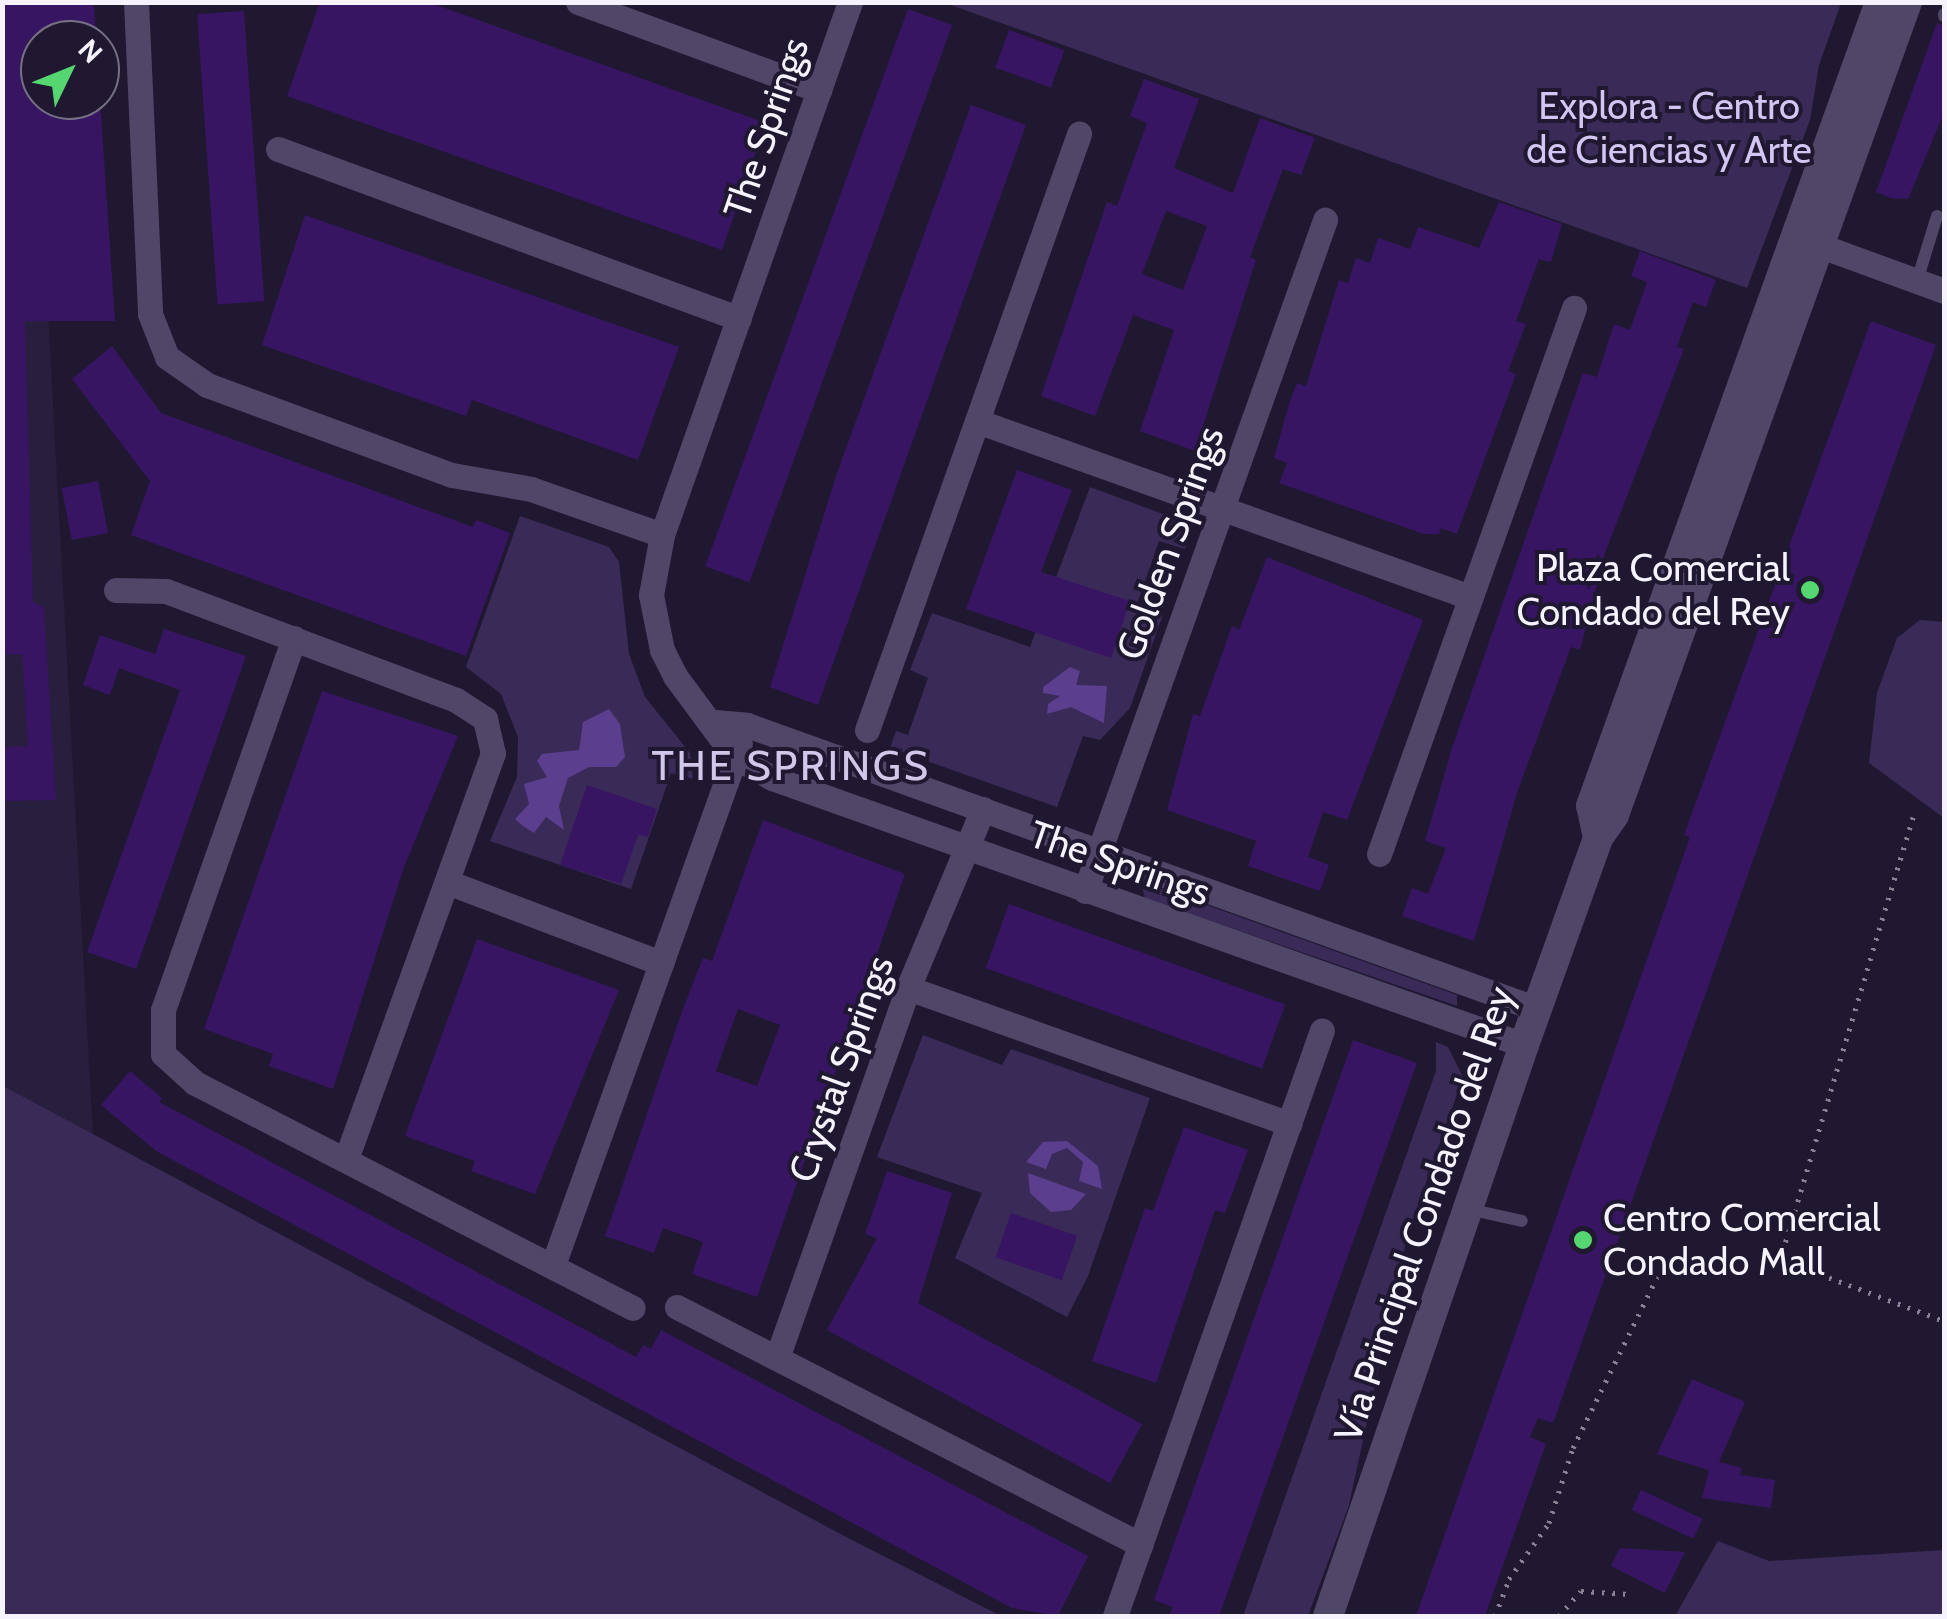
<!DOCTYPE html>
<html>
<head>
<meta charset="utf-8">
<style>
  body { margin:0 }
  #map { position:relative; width:1947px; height:1619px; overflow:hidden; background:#201831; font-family:Cabin,sans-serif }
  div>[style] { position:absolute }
  .built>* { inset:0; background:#281e3d }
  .green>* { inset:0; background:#3a2a58 }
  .water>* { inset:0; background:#5b3e8d }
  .building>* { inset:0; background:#371563; transform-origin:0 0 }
  .path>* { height:5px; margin-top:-2.5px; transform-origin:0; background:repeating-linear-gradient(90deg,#888294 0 2.5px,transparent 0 10.5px) }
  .service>* { height:12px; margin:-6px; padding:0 6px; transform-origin:6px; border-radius:6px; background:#504668 }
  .minor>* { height:25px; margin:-12.5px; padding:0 12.5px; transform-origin:12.5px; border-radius:12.5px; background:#504668 }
  .tertiary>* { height:30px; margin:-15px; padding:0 15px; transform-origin:15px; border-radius:15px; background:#504668 }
  .dots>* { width:28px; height:28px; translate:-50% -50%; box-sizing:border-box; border:5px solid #201831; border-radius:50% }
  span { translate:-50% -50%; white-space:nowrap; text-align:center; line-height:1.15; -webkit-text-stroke:8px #201831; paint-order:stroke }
  .park-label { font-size:38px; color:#d3c6f3 }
  .street-label { font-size:38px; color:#f6f3fe }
  .poi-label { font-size:38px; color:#f6f3fe }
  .right { translate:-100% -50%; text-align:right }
  .left { translate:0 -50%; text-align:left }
  .quarter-label { font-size:42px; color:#d1c7e9; letter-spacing:2.5px }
  .frame { position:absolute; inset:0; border:5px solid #f6f3fe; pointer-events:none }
  .north { position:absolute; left:20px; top:20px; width:100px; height:100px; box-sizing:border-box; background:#201831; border:2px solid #767083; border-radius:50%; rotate:47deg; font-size:28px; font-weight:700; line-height:40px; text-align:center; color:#f6f3fe }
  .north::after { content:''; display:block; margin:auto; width:35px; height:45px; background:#55d671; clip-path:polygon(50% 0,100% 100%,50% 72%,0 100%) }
</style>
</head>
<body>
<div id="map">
  <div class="built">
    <i style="clip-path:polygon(31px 2px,93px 1136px,3px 1086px,2px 3px)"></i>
  </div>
  <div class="green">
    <i style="clip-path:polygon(945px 3px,1841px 3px,1819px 65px,1810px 120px,1747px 288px)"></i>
    <i style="clip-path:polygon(1090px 487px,1179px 520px,1188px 536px,1185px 549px,1159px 541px,1137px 604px,1163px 614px,1130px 708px,1100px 740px,1083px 736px,1057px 807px,890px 748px,896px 731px,908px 735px,928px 678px,910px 670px,932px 613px,1030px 647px)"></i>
    <i style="clip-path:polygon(520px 516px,609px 547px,619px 562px,629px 654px,645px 697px,690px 753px,693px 779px,671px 773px,631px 889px,490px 841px,517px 777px,518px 737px,501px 694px,466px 667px)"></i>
    <i style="clip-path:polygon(1920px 620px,1944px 622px,1944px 818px,1869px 763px,1877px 693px,1897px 638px)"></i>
    <i style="clip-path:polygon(1151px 885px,1457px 995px,1457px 1006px,1145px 898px,1142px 886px)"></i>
    <i style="clip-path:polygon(923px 1035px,1002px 1065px,1011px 1049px,1150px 1098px,1088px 1276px,1067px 1317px,955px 1258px,982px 1193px,877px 1157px)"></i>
    <i style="clip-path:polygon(1436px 1042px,1448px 1047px,1463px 1077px,1407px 1237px,1349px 1505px,1308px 1616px,1243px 1616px,1436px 1071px)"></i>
    <i style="clip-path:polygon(3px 1086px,848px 1538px,1001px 1616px,3px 1616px)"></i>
    <i style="clip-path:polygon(1718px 1541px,1769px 1561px,1944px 1550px,1944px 1616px,1675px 1616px)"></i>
  </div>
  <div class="water">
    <i style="clip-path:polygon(1070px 667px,1080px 671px,1076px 685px,1107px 686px,1104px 723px,1071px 707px,1047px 714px,1048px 704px,1060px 696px,1043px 693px,1043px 687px)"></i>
    <i style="clip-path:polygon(609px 709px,620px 724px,625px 757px,616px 767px,589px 767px,568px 778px,559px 806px,564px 830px,546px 817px,534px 833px,523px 826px,515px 819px,529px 804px,524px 784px,547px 777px,537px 761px,542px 754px,579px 750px,583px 722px)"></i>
    <i style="clip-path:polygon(1067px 1141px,1098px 1166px,1102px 1189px,1079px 1181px,1083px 1162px,1067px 1148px,1052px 1154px,1046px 1169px,1026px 1162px,1043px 1142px)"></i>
    <i style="clip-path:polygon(1028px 1173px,1086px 1194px,1071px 1210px,1051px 1212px,1030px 1193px)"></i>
  </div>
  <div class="building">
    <i style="clip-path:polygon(2px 2px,94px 2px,96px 40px,27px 40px,28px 100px,100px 100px,115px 321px,25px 321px,33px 602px,44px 607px,56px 800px,2px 801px,2px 747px,28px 746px,22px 654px,2px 655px)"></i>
    <i style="clip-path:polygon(320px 2px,428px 2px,766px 123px,722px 250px,287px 96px)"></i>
    <i style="left:908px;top:9px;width:47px;height:593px;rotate:20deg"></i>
    <i style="left:244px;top:11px;width:291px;height:47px;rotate:86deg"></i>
    <i style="clip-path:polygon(1937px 23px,1944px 26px,1944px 113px,1908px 199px,1891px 198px,1876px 192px)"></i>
    <i style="left:1009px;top:30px;width:59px;height:40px;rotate:20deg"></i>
    <i style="clip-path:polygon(evenodd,1144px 79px,1199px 99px,1174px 168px,1233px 193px,1260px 118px,1315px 138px,1301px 175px,1283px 169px,1250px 257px,1256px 260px,1195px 451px,1140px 431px,1174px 330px,1133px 315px,1095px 416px,1041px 396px,1107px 202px,1117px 206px,1147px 123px,1130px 116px,1144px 79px,1166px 211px,1207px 226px,1183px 290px,1142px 274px,1166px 211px)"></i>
    <i style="clip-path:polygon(971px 105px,1026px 125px,818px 705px,770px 687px,837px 473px)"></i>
    <i style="clip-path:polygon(1499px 202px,1562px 224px,1551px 262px,1539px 259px,1516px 321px,1526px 324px,1508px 371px,1516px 374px,1457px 534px,1441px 528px,1439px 534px,1424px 534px,1279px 483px,1287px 463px,1274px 458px,1289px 404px,1297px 383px,1306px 386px,1339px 280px,1348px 283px,1356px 258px,1370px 263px,1378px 238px,1410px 249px,1418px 227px,1479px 248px)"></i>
    <i style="clip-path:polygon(305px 215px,679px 347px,638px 460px,472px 400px,466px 416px,262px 345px)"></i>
    <i style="clip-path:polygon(1640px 251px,1716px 280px,1706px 307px,1693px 302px,1677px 347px,1684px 349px,1605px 553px,1580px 650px,1571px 647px,1518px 790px,1474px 941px,1402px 916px,1412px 888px,1428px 894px,1446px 848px,1425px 841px,1452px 748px,1583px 373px,1597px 377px,1614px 324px,1630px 330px,1647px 282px,1631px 276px)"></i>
    <i style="clip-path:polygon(1871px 321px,1936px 345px,1553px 1423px,1538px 1418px,1530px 1437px,1546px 1444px,1485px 1616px,1416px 1616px,1690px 837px,1684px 835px)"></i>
    <i style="clip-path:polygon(112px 346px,161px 413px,473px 527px,476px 520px,510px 533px,466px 656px,131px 535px,150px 481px,72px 379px)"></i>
    <i style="clip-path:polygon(1017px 470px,1072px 490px,1041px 572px,1130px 601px,1111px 658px,966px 609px)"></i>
    <i style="left:98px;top:481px;width:53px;height:37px;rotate:79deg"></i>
    <i style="clip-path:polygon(1267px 557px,1423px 620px,1347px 820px,1323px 812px,1308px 857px,1329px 865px,1320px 891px,1248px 866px,1256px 841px,1167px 810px,1193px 714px,1200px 716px,1232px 626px,1239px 630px)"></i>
    <i style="clip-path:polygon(164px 629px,246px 656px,136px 969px,87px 952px,180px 690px,119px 668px,110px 695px,83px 685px,100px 635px,155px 654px)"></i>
    <i style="clip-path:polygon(322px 691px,458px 736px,404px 867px,333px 1089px,269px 1066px,273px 1054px,204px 1029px)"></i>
    <i style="clip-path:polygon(587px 785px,657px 809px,648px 837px,638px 835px,621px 884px,560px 865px)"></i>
    <i style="clip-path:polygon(evenodd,763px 820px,905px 874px,757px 1297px,692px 1274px,703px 1242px,663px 1228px,654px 1253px,605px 1236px,684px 1006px,703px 958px,712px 961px,763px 820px,738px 1009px,780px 1025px,757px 1086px,716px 1071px,738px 1009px)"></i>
    <i style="left:1009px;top:904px;width:294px;height:68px;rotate:20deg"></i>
    <i style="clip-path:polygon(477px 939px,619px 990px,535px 1194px,471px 1171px,475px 1161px,405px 1136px)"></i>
    <i style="clip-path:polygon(1353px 1040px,1417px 1063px,1219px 1616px,1169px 1616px,1173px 1607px,1154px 1600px)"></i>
    <i style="clip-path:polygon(130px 1071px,162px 1098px,159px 1102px,636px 1357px,643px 1345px,651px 1349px,661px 1330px,1088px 1556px,1058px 1616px,1012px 1608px,156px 1151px,101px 1105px)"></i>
    <i style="clip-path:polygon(1184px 1127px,1248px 1150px,1225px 1213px,1215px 1210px,1156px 1383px,1092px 1361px,1145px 1208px,1153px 1211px)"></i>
    <i style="clip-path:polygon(887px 1171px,952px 1193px,918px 1303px,1142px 1424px,1110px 1483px,827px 1330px,877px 1238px,865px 1234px)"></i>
    <i style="left:1011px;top:1213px;width:70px;height:47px;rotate:19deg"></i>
    <i style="clip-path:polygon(1692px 1379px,1745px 1402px,1719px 1462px,1742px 1468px,1740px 1475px,1775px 1480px,1771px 1508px,1702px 1498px,1709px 1470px,1657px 1454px)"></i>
    <i style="left:1641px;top:1490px;width:68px;height:22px;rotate:25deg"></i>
    <i style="clip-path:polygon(1620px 1548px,1685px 1552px,1665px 1593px,1611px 1566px)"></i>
  </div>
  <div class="path">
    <i style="left:1913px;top:817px;width:462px;rotate:106.7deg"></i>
    <i style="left:1780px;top:1259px;width:175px;rotate:20.7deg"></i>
    <i style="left:1495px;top:1616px;width:40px;rotate:-69deg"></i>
    <i style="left:1509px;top:1579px;width:69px;rotate:-54.5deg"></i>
    <i style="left:1549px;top:1523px;width:79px;rotate:-72.3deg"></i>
    <i style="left:1573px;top:1448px;width:202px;rotate:-63.8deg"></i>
    <i style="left:1559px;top:1616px;width:33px;rotate:-49deg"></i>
    <i style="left:1581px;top:1591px;width:47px;rotate:3.7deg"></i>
  </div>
  <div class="service">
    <i style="left:1944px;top:14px;width:2px;rotate:90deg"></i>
    <i style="left:1917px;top:281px;width:68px;rotate:-72.9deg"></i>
    <i style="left:1468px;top:1209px;width:55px;rotate:12.5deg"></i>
  </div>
  <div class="minor">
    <i style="left:136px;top:2px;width:312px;rotate:87.4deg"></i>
    <i style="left:150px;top:314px;width:46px;rotate:68.4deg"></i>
    <i style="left:167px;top:357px;width:49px;rotate:35deg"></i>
    <i style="left:207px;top:385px;width:261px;rotate:20.2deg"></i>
    <i style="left:452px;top:475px;width:80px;rotate:10deg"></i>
    <i style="left:531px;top:489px;width:139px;rotate:19.3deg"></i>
    <i style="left:578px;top:2px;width:257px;rotate:20.1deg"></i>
    <i style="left:850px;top:2px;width:565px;rotate:109.43deg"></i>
    <i style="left:662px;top:535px;width:61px;rotate:100.4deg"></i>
    <i style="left:651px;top:595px;width:56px;rotate:78.7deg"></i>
    <i style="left:662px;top:650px;width:29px;rotate:63deg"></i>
    <i style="left:675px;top:676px;width:101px;rotate:53.5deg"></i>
    <i style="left:735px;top:757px;width:43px;rotate:29.6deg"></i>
    <i style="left:772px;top:778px;width:798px;rotate:19.55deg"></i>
    <i style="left:278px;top:149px;width:491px;rotate:20.2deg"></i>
    <i style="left:1821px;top:246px;width:131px;rotate:20.1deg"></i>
    <i style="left:977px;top:421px;width:523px;rotate:19.65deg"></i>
    <i style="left:116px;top:590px;width:50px;rotate:1.1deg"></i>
    <i style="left:166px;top:591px;width:310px;rotate:20.6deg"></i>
    <i style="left:456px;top:700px;width:35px;rotate:33deg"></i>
    <i style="left:485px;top:719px;width:35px;rotate:77deg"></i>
    <i style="left:493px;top:753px;width:431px;rotate:109.9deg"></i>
    <i style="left:294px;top:638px;width:394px;rotate:109.4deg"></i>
    <i style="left:163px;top:1010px;width:44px;rotate:90deg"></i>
    <i style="left:163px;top:1054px;width:43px;rotate:42.2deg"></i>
    <i style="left:195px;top:1083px;width:492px;rotate:27.2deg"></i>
    <i style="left:715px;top:722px;width:32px;rotate:5deg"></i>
    <i style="left:747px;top:725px;width:839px;rotate:19.77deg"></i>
    <i style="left:867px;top:730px;width:633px;rotate:-70.42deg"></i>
    <i style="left:1379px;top:854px;width:580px;rotate:-70.35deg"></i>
    <i style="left:450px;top:883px;width:226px;rotate:20.8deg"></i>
    <i style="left:1085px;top:891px;width:713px;rotate:-70.32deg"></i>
    <i style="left:908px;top:988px;width:405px;rotate:19.6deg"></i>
    <i style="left:553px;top:1265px;width:554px;rotate:-70.29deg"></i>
    <i style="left:677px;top:1307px;width:521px;rotate:27.15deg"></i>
    <i style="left:777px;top:1358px;width:393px;rotate:-70.5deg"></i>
    <i style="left:908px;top:988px;width:194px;rotate:-67.3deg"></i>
    <i style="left:1115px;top:1616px;width:621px;rotate:-70.54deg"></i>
  </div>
  <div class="tertiary">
    <i style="left:1598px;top:838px;width:33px;rotate:-102deg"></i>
    <i style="left:1591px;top:806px;width:854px;rotate:-70.23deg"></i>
    <i style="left:1328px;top:1616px;width:604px;rotate:-71.05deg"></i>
    <i style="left:1524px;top:1045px;width:220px;rotate:-70.3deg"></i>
    <i style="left:1598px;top:838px;width:28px;rotate:-55deg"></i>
    <i style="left:1614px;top:815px;width:864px;rotate:-70.18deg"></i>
  </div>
  <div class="dots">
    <i style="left:1810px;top:590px;background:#55d671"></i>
    <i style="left:1583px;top:1240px;background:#55d671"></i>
  </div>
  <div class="park-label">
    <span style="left:1669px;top:128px">Explora - Centro<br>de Ciencias y Arte</span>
  </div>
  <div class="street-label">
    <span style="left:766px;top:128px;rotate:-71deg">The Springs</span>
    <span style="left:1170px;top:543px;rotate:-70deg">Golden Springs</span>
    <span style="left:1120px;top:863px;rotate:19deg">The Springs</span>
    <span style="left:841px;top:1069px;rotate:-70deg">Crystal Springs</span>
    <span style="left:1424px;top:1214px;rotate:-71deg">Vía Principal Condado del Rey</span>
  </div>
  <div class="poi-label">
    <span class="right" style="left:1790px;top:590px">Plaza Comercial<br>Condado del Rey</span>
    <span class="left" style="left:1603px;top:1240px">Centro Comercial<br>Condado Mall</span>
  </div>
  <div class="quarter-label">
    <span style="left:791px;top:765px">THE SPRINGS</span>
  </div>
  <div class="frame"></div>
  <div class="north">N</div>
</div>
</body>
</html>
